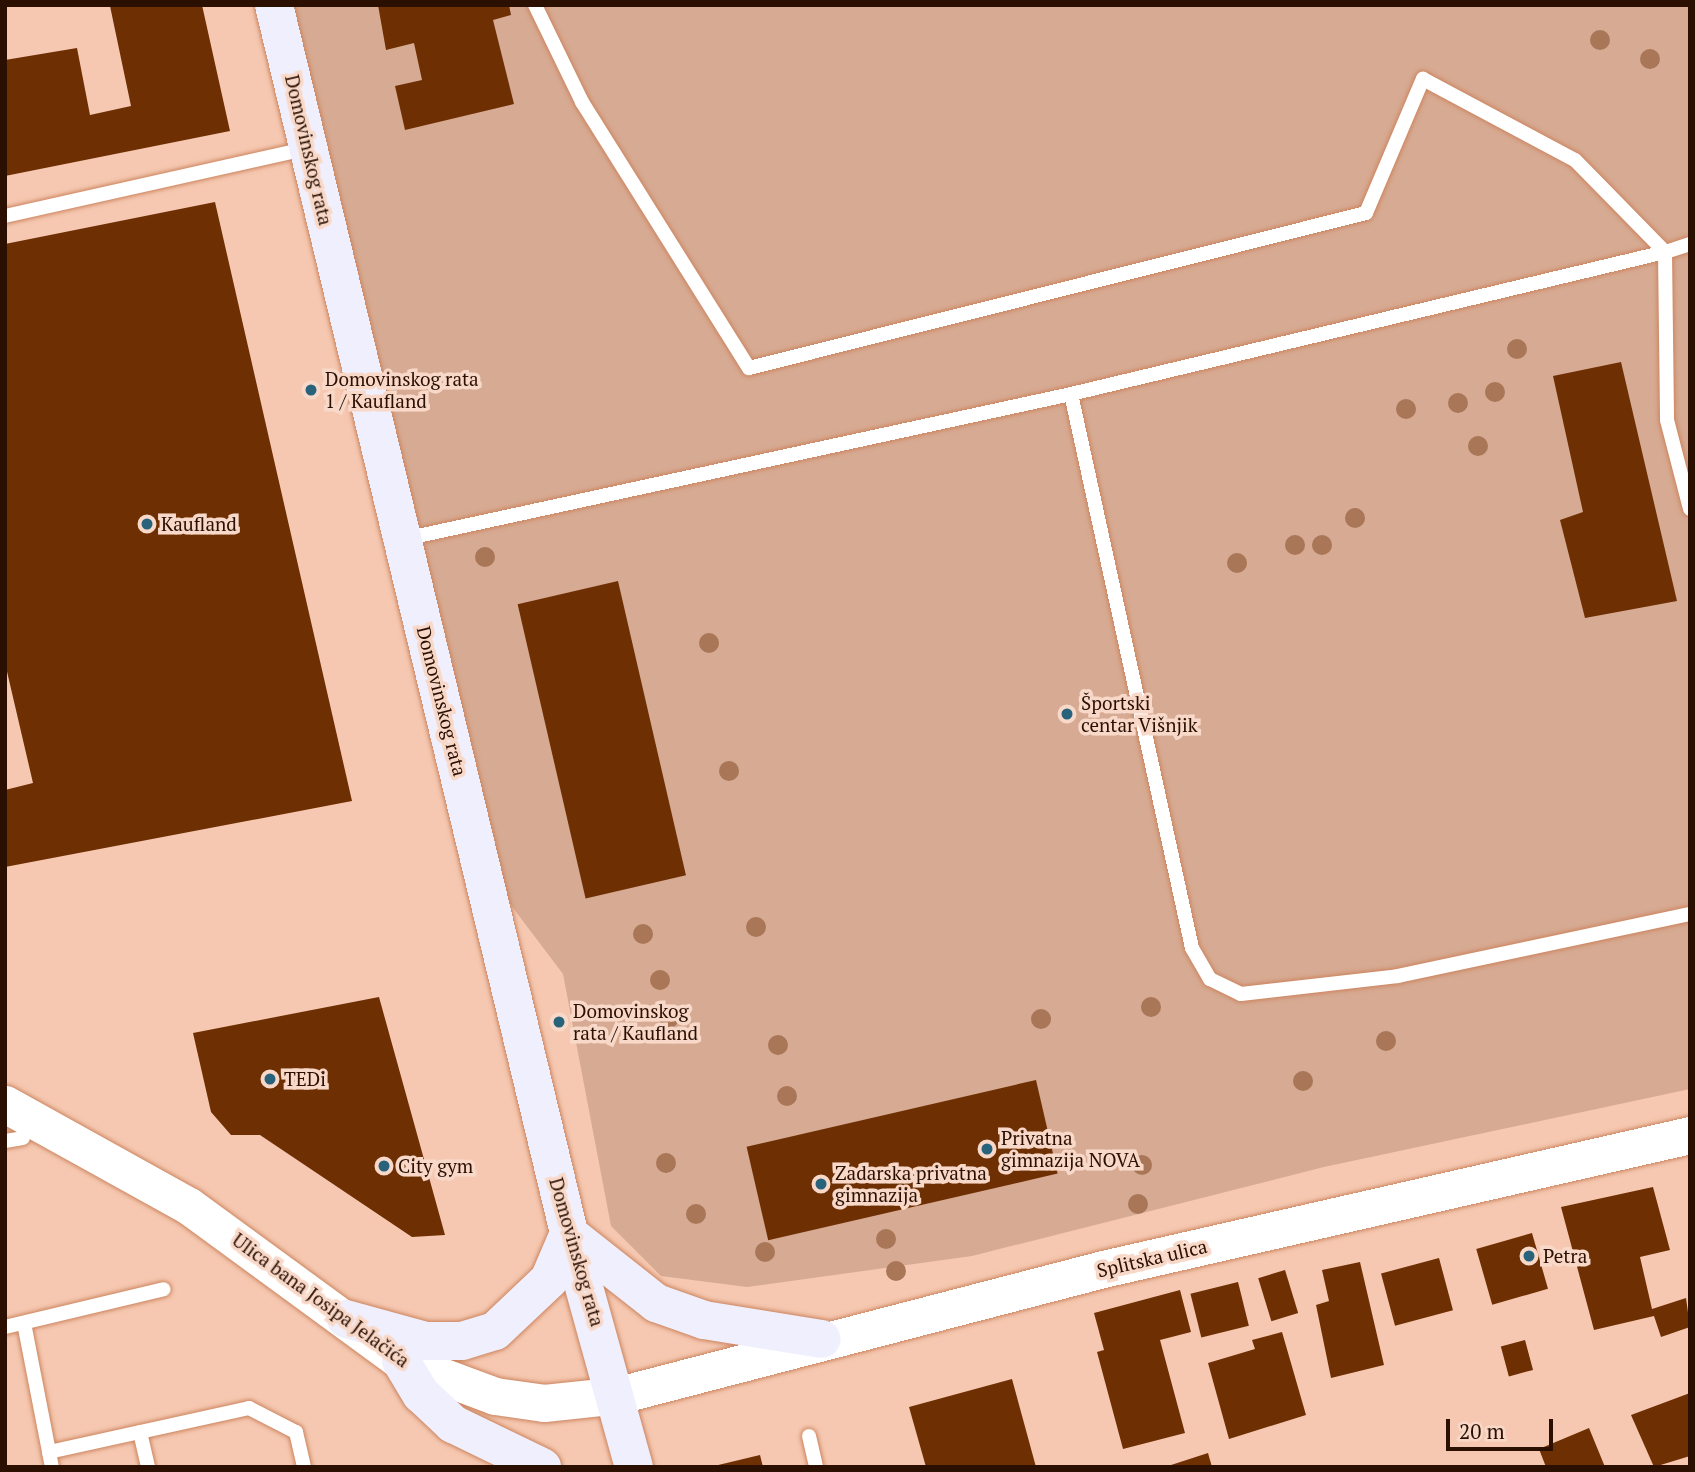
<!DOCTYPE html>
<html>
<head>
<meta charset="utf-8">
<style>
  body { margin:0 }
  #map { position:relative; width:1695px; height:1472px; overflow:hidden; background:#f6c8b1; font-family:"PT Serif",serif }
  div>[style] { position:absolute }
  .green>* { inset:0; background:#d7aa93 }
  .building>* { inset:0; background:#6e2f03; transform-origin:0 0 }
  .roads { filter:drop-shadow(0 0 2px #cc855f) drop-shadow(0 0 2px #cc855f) }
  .service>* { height:14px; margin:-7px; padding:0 7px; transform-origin:7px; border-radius:7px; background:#fff }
  .tertiary>* { height:37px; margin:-18.5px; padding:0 18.5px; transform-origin:18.5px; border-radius:18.5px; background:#fff }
  .secondary>* { height:38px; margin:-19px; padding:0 19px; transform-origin:19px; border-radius:19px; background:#f0effd }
  .trees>* { width:20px; height:20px; margin:-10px; border-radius:50%; background:#a97657 }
  .dots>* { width:19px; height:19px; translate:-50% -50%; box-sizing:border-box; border:4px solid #f8d9c9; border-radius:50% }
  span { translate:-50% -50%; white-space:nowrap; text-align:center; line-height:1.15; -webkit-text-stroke:7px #f8d9c9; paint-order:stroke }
  .street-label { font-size:19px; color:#2b1002 }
  .poi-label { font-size:19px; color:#2b1002 }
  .left { translate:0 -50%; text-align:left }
  .frame { position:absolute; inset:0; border:7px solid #2b1002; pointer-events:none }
  .scale { position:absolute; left:1446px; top:1419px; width:107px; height:32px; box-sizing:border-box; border:4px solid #2b1002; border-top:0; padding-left:9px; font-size:21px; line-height:24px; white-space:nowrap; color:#2b1002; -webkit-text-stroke:5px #f8d9c9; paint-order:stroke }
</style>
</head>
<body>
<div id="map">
  <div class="green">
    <i style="clip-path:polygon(274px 5px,1690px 5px,1690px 1089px,1324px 1167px,972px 1256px,747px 1287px,661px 1276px,611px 1226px,563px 974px,482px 867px)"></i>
  </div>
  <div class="building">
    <i style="clip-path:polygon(202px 5px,230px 131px,5px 176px,5px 60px,77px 48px,90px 115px,131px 106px,110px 6px)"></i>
    <i style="clip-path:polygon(378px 5px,509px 5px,511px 15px,493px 20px,514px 104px,405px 130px,395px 86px,422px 80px,414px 43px,386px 50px)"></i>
    <i style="clip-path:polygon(215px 202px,352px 801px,5px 867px,5px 790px,33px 783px,5px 663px,5px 244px)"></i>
    <i style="clip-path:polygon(1621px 362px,1677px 601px,1585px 618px,1560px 520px,1583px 512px,1553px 376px)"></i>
    <i style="left:618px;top:581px;width:302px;height:103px;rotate:77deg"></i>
    <i style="clip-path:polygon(379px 997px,445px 1235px,412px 1237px,260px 1135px,231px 1135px,211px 1112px,193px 1033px)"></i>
    <i style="left:1036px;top:1080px;width:96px;height:297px;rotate:77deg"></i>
    <i style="clip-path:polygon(1653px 1187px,1670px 1250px,1640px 1257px,1652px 1309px,1686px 1298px,1690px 1327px,1661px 1337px,1654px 1316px,1594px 1330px,1561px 1207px)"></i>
    <i style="left:1532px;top:1233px;width:58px;height:58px;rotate:74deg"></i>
    <i style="left:1439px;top:1258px;width:54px;height:60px;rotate:75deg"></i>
    <i style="clip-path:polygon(1360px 1262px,1384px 1365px,1331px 1378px,1316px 1305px,1329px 1301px,1322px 1270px)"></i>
    <i style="left:1285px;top:1270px;width:45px;height:28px;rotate:73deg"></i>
    <i style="left:1238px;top:1282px;width:45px;height:49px;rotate:76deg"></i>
    <i style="clip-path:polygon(1180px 1290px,1191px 1332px,1160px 1340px,1185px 1433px,1123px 1449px,1097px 1352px,1104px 1350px,1094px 1313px)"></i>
    <i style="clip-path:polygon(1282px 1332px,1306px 1415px,1229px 1439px,1208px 1363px,1255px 1349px,1252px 1340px)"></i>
    <i style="left:1525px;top:1340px;width:31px;height:25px;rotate:75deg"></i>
    <i style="clip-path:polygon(1012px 1379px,1036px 1467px,926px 1467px,909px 1407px)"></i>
    <i style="clip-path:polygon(1690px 1393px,1690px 1456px,1654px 1467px,1631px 1415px)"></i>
    <i style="clip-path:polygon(1589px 1428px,1605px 1467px,1546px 1467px,1539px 1449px)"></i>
    <i style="clip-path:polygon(1208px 1453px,1212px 1467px,1168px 1467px,1168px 1466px)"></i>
    <i style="clip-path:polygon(760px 1455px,763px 1467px,714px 1467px,714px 1466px)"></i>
  </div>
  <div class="roads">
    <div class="service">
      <i style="left:535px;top:5px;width:108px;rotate:64.1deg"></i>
      <i style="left:582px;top:102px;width:314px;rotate:57.9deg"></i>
      <i style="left:749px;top:368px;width:636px;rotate:-14.1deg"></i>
      <i style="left:1366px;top:213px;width:146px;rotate:-67deg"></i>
      <i style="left:1423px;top:79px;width:172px;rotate:28.1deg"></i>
      <i style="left:1575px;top:160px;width:129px;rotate:45.6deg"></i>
      <i style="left:5px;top:216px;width:311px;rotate:-12.6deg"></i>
      <i style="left:1690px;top:244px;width:26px;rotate:162deg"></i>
      <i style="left:1665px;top:252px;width:168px;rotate:89.3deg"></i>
      <i style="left:1667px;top:420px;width:92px;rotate:75.5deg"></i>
      <i style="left:1071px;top:394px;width:567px;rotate:77.68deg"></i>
      <i style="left:1192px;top:948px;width:36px;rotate:60deg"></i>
      <i style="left:1210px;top:979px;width:34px;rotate:26deg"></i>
      <i style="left:1241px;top:994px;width:158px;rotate:-6.5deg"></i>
      <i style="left:1398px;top:976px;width:299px;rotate:-12deg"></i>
      <i style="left:404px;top:539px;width:683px;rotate:-12.26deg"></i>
      <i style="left:1071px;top:394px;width:611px;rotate:-13.44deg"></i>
      <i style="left:5px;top:1141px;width:18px;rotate:-9deg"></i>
      <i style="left:24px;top:1323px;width:131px;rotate:79deg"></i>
      <i style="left:49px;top:1452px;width:205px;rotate:-12.4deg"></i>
      <i style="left:249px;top:1408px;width:53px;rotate:27.1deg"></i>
      <i style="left:296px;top:1432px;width:36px;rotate:77deg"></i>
      <i style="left:5px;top:1327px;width:163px;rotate:-13.4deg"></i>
      <i style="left:140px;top:1432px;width:36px;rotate:77deg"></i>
      <i style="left:809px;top:1436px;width:32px;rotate:77deg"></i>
      <i style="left:49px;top:1452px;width:15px;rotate:79deg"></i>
    </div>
    <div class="tertiary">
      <i style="left:5px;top:1104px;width:210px;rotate:29deg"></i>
      <i style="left:189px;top:1206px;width:263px;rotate:36.2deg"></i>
      <i style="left:401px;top:1361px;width:100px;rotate:20.4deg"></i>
      <i style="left:495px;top:1396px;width:49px;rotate:8.1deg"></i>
      <i style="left:544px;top:1403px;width:75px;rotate:-6.1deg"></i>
      <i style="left:619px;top:1395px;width:500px;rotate:-14.59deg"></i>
      <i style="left:1103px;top:1269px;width:602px;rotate:-12.86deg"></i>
    </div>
    <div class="secondary">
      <i style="left:274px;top:5px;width:1263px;rotate:76.49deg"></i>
      <i style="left:569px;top:1233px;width:243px;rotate:74.5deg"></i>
      <i style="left:570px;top:1235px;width:110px;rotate:38.3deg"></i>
      <i style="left:656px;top:1303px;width:51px;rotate:19.5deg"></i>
      <i style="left:704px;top:1320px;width:119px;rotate:9.2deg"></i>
      <i style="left:346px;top:1319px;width:83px;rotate:15.4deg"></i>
      <i style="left:426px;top:1341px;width:36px"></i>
      <i style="left:462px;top:1341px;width:34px;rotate:-17deg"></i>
      <i style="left:495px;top:1331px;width:74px;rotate:-43.4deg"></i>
      <i style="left:549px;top:1280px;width:51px;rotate:-66.9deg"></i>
      <i style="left:401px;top:1361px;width:39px;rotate:59deg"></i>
      <i style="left:421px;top:1394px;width:44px;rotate:43.2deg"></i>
      <i style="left:453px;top:1424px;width:99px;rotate:25.8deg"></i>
    </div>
  </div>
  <div class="trees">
    <i style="left:1600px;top:40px"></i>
    <i style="left:1650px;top:59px"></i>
    <i style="left:1517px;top:349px"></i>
    <i style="left:1495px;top:392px"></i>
    <i style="left:1458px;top:403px"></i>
    <i style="left:1406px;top:409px"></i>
    <i style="left:1478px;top:446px"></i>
    <i style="left:1355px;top:518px"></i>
    <i style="left:1295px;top:545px"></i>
    <i style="left:1322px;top:545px"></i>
    <i style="left:485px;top:557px"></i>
    <i style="left:1237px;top:563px"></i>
    <i style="left:709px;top:643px"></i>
    <i style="left:729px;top:771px"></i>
    <i style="left:756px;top:927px"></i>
    <i style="left:643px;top:934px"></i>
    <i style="left:660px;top:980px"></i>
    <i style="left:1151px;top:1007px"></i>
    <i style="left:669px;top:1018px"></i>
    <i style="left:1041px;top:1019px"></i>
    <i style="left:1386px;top:1041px"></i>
    <i style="left:778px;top:1045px"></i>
    <i style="left:1303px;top:1081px"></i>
    <i style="left:787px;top:1096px"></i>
    <i style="left:666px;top:1163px"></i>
    <i style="left:1142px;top:1165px"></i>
    <i style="left:1138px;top:1204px"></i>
    <i style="left:696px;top:1214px"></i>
    <i style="left:886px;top:1239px"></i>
    <i style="left:765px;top:1252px"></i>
    <i style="left:896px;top:1271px"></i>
  </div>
  <div class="dots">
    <i style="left:311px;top:390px;background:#28627b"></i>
    <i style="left:147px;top:524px;background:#28627b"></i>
    <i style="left:1067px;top:714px;background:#28627b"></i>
    <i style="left:559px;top:1022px;background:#28627b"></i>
    <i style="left:270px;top:1079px;background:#28627b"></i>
    <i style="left:987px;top:1149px;background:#28627b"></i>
    <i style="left:384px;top:1166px;background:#28627b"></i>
    <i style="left:821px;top:1184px;background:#28627b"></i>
    <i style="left:1529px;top:1256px;background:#28627b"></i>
  </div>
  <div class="street-label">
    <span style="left:309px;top:150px;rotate:77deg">Domovinskog rata</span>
    <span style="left:442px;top:701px;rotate:76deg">Domovinskog rata</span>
    <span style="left:577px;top:1252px;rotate:74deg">Domovinskog rata</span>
    <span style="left:1152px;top:1258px;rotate:-13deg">Splitska ulica</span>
    <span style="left:321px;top:1300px;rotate:36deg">Ulica bana Josipa Jelačića</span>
  </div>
  <div class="poi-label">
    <span class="left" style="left:325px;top:390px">Domovinskog rata<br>1 / Kaufland</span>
    <span class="left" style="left:161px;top:524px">Kaufland</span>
    <span class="left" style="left:1081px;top:714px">Športski<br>centar Višnjik</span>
    <span class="left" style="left:573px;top:1022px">Domovinskog<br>rata / Kaufland</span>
    <span class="left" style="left:284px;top:1079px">TEDi</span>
    <span class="left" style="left:1001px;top:1149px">Privatna<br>gimnazija NOVA</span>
    <span class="left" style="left:398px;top:1166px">City gym</span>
    <span class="left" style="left:835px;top:1184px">Zadarska privatna<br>gimnazija</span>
    <span class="left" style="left:1543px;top:1256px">Petra</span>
  </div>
  <div class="frame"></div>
  <div class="scale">20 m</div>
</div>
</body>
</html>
